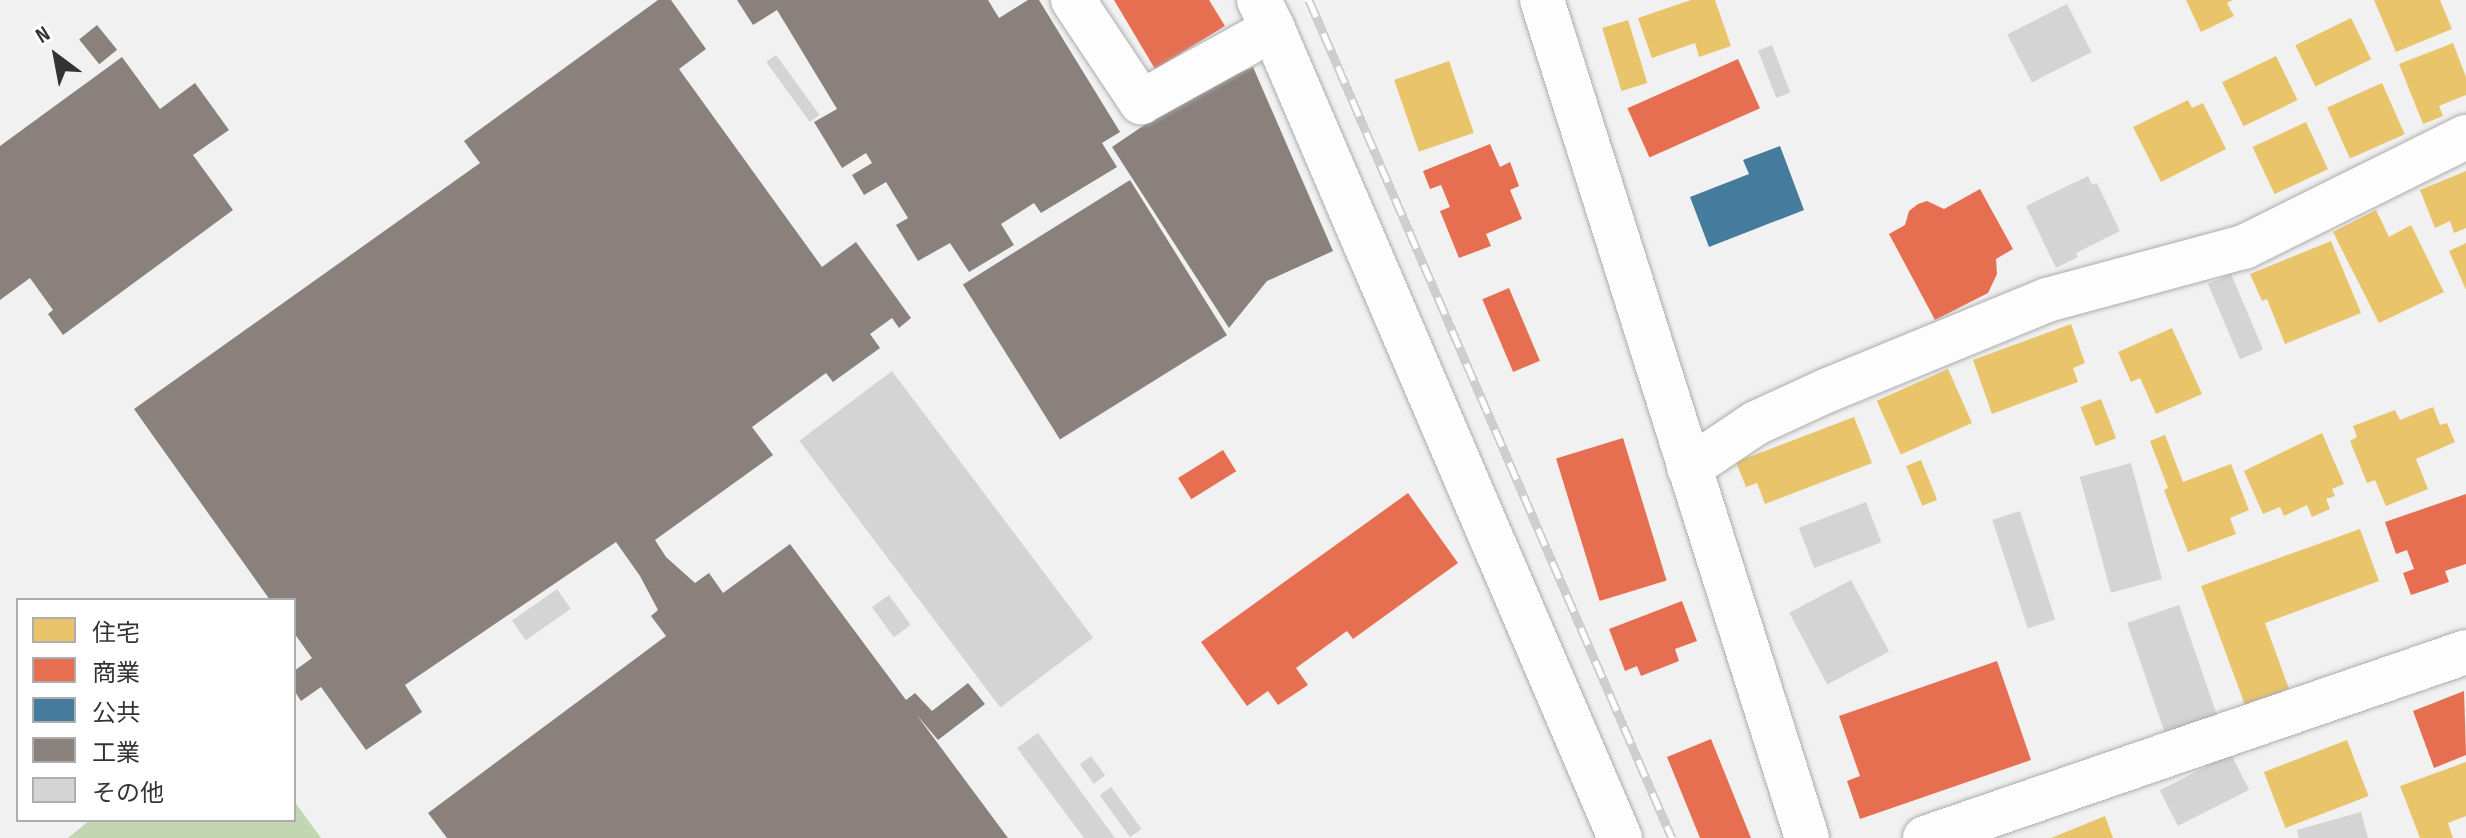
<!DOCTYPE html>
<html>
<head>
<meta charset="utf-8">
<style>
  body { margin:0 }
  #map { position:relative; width:2466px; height:838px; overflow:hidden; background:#f1f1f1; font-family:"Sofia Sans Condensed","Noto Sans JP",sans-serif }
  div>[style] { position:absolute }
  .forest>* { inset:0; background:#c3d6b2 }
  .homes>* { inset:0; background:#e9c46a; transform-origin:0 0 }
  .shops>* { inset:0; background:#e76f51; transform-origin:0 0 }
  .public>* { inset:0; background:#457b9d }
  .industry>* { inset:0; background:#8a817c; transform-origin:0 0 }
  .building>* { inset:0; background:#d4d4d4; transform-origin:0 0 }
  .roads { filter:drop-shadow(0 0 2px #acacac) drop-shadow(0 0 2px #acacac) }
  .minor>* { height:44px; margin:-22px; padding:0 22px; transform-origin:22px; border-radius:22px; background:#fdfdfd }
  .tertiary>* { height:44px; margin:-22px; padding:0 22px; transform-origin:22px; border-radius:22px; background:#fdfdfd }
  .rail>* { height:9px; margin-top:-4.5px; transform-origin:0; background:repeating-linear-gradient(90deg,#fff 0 18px,#cececf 0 36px); box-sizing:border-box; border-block:2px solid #cececf }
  span { translate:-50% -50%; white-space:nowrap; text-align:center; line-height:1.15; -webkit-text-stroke:8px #fff; paint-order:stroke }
  .legend { position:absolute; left:16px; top:598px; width:280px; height:224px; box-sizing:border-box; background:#fff; border:2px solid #adadae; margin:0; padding:10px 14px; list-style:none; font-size:24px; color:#333334 }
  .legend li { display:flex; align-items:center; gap:16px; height:40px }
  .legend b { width:40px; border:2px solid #adadae }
  .north { position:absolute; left:16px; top:16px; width:80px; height:80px; -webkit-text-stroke:6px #fff; paint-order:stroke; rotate:328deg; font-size:22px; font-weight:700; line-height:32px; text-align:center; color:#333334 }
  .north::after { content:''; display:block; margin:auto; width:28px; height:36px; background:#333334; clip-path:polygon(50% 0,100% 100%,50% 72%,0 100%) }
</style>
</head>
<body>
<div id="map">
  <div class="forest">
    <i style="clip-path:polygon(294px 801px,321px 838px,68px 838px,90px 820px,294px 820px)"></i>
  </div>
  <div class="homes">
    <i style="clip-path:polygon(1691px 0,1715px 0,1731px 46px,1699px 57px,1695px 43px,1652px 58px,1638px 18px)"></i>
    <i style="clip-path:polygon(2186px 0,2233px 0,2227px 3px,2234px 16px,2201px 32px)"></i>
    <i style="clip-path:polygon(2374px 0,2440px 0,2452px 29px,2396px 52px)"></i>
    <i style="left:2351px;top:18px;width:46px;height:62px;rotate:64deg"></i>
    <i style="left:1628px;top:20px;width:66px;height:27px;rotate:73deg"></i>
    <i style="clip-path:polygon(2453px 43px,2466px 77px,2466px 95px,2439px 106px,2443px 116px,2423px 124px,2399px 64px)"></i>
    <i style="left:2276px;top:56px;width:49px;height:60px;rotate:64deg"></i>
    <i style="left:1449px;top:61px;width:76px;height:58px;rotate:71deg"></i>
    <i style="left:2382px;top:83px;width:56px;height:60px;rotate:66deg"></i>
    <i style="clip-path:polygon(2188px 100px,2192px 108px,2203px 103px,2226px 149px,2161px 182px,2133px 127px)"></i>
    <i style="left:2306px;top:122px;width:52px;height:59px;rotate:65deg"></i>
    <i style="clip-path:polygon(2466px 171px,2466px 228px,2454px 233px,2450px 221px,2435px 228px,2420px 190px)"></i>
    <i style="clip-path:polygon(2376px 210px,2389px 237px,2411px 225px,2444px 292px,2379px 323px,2333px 232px)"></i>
    <i style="clip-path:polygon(2331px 241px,2361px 313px,2285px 344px,2267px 299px,2262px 301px,2250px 274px)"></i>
    <i style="clip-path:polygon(2466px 243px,2466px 290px,2449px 251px)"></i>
    <i style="clip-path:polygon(2071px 324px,2085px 363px,2073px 368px,2078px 382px,1992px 414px,1973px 360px)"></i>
    <i style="clip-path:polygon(2172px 328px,2202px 394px,2156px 414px,2140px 378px,2131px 382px,2118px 352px)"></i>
    <i style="left:1948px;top:369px;width:59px;height:78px;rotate:66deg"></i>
    <i style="left:2101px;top:399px;width:42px;height:22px;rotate:69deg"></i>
    <i style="clip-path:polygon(2433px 407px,2440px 425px,2447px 423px,2455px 442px,2416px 459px,2428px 489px,2386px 506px,2375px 480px,2367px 483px,2350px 441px,2357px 437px,2353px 426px,2395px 410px,2400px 420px)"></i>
    <i style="clip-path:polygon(1854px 417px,1872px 463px,1765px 504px,1757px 483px,1746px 487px,1736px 462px)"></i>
    <i style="clip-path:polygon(2322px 433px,2344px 484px,2332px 489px,2335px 496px,2326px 499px,2330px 509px,2312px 517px,2307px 505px,2284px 516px,2280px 507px,2263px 514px,2244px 471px)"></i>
    <i style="clip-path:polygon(2165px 435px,2183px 482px,2231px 464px,2249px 510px,2230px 518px,2236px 534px,2188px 552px,2164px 490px,2168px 488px,2150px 441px)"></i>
    <i style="left:1921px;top:460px;width:43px;height:16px;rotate:68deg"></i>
    <i style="clip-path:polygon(2360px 529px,2379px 581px,2265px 623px,2289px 689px,2245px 705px,2201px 586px)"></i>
    <i style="left:2347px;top:740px;width:60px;height:89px;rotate:69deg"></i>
    <i style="clip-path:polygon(2466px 762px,2466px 816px,2448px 823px,2453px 838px,2420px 838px,2400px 786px)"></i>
    <i style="clip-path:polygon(2105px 816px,2113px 838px,2051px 838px)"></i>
  </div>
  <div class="shops">
    <i style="clip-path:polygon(1114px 0,1209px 0,1225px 26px,1155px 69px)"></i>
    <i style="left:1738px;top:59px;width:54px;height:121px;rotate:66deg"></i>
    <i style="clip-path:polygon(1490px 144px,1500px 167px,1510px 162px,1519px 186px,1510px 190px,1522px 219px,1486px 234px,1491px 246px,1459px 258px,1440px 211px,1450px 207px,1441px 185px,1430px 189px,1423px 171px)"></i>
    <i style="clip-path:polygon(1980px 189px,2013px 249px,1996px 259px,1997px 274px,1988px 293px,1935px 320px,1889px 234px,1905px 225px,1909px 211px,1918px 204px,1927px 201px,1944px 209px)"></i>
    <i style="left:1509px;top:288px;width:79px;height:29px;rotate:67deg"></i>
    <i style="left:1623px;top:438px;width:149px;height:70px;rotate:73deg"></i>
    <i style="left:1223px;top:450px;width:25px;height:53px;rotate:58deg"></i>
    <i style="clip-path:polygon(1408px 493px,1458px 563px,1353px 639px,1347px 631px,1296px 668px,1308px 685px,1278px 705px,1268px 691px,1247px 706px,1201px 642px)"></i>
    <i style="clip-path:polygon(2466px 494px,2466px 564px,2445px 571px,2449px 582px,2411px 595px,2403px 573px,2414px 569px,2407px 550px,2396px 554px,2385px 522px)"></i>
    <i style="clip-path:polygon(1682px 601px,1697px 641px,1675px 649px,1679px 661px,1641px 676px,1637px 666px,1625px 671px,1609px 629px)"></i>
    <i style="clip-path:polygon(1997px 661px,2031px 760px,1860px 819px,1847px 781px,1860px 776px,1839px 716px)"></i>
    <i style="clip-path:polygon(2464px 691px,2466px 755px,2434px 768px,2413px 711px)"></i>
    <i style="clip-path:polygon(1711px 739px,1751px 838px,1700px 838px,1667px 757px)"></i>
  </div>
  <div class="public">
    <i style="clip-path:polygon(1780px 146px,1804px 210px,1709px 247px,1690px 197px,1749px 174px,1743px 160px)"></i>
  </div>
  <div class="industry">
    <i style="clip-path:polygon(658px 0,671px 0,706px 49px,679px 69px,822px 267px,856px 242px,911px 318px,899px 328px,892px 318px,870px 334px,880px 348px,833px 382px,826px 373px,752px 427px,773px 455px,655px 540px,666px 557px,695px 583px,709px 573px,723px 593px,790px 544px,906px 700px,915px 693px,932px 711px,968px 683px,985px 704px,938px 740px,916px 714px,1008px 838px,447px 838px,428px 813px,666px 636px,651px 616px,658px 610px,640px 576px,616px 542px,405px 685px,422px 712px,366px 750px,321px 687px,301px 701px,294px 690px,294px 671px,312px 658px,294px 633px,294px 600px,270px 600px,134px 409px,480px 163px,464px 141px)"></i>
    <i style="clip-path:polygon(737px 0,988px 0,999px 18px,1028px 0,1039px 0,1120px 132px,1102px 143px,1117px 167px,1041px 213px,1034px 203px,1001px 224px,1014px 245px,969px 272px,950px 243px,918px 261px,896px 225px,908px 218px,886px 182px,864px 195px,852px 175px,872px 163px,866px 153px,842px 168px,814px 122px,837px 109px,777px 10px,753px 25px)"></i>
    <i style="left:97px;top:25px;width:32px;height:23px;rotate:51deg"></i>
    <i style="clip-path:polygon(122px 57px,160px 109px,195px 83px,229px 130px,193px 155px,233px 210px,63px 335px,48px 314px,53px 310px,30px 278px,0 300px,0 146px)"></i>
    <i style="clip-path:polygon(1253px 67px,1333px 251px,1267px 281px,1229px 328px,1112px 147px,1187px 96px)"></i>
    <i style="left:1130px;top:180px;width:183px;height:197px;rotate:58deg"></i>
  </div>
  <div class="building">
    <i style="left:2067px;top:4px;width:54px;height:67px;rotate:63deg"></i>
    <i style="left:1772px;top:45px;width:51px;height:15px;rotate:69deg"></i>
    <i style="left:776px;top:55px;width:74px;height:12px;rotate:54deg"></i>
    <i style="clip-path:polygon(2088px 176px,2092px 185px,2097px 183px,2120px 231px,2076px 253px,2078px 257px,2056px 268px,2026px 206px)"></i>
    <i style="left:2231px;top:274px;width:82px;height:25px;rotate:67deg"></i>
    <i style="left:892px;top:371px;width:334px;height:116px;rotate:53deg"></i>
    <i style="left:2131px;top:463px;width:120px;height:53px;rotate:75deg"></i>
    <i style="left:1866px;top:502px;width:43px;height:72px;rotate:69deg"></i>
    <i style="left:2020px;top:511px;width:114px;height:29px;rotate:72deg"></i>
    <i style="left:1851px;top:580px;width:81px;height:70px;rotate:62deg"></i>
    <i style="left:557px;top:589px;width:24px;height:55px;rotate:55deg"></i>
    <i style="left:889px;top:595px;width:37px;height:21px;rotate:54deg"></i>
    <i style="left:2179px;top:605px;width:126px;height:55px;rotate:71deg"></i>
    <i style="clip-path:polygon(1038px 733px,1115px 838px,1084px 838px,1017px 748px)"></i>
    <i style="left:2231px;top:754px;width:40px;height:80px;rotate:63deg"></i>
    <i style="left:1091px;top:756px;width:24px;height:14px;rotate:54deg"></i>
    <i style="left:1111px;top:787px;width:52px;height:14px;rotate:54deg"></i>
    <i style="clip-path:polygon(2361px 812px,2368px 838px,2299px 838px,2297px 830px)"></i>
  </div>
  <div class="roads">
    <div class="minor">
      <i style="left:1073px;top:0;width:123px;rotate:56.3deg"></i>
      <i style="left:1141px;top:102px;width:151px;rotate:-28.9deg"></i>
      <i style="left:1273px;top:29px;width:32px;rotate:-116deg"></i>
      <i style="left:1273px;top:29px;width:880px;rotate:66.78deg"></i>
      <i style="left:1689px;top:468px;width:81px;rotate:-33.9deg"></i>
      <i style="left:1756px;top:423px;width:79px;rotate:-24.6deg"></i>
      <i style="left:1828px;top:390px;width:237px;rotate:-22.3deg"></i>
      <i style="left:2047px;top:300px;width:204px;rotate:-15.1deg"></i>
      <i style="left:2244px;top:247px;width:248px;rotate:-26.4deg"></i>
      <i style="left:1925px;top:838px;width:572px;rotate:-18.97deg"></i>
    </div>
    <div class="tertiary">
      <i style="left:1542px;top:0;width:879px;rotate:72.45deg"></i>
    </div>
  </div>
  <div class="rail">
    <i style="left:1309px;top:0;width:913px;rotate:66.58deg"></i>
  </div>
  <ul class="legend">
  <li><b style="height:22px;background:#e9c46a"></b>住宅</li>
  <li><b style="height:22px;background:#e76f51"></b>商業</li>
  <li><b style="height:22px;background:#457b9d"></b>公共</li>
  <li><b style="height:22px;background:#8a817c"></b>工業</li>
  <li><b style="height:22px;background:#d4d4d4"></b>その他</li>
  </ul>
  <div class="north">N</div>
</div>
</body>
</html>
